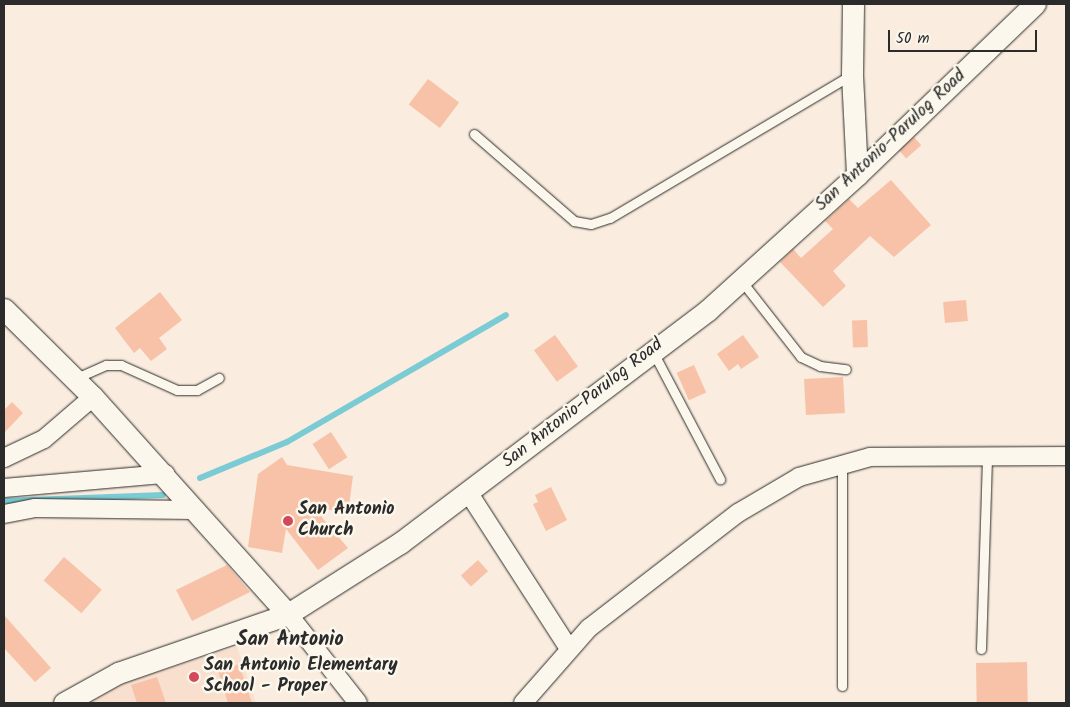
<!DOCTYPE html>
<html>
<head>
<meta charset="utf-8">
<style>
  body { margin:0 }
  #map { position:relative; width:1070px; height:707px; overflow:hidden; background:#faecde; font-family:Kalam,sans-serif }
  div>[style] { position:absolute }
  .built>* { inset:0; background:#f9dfce }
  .stream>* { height:6px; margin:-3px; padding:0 3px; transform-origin:3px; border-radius:3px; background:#7acbd3 }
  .building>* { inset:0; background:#f7c2a8; transform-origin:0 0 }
  .roads { filter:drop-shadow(0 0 1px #2b2b2b) drop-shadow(0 0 1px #2b2b2b) }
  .service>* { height:9px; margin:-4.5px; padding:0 4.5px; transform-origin:4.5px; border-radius:4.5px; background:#fbf7ec }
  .minor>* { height:18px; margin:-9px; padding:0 9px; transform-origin:9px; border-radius:9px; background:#fbf7ec }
  .tertiary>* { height:21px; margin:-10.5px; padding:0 10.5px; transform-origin:10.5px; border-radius:10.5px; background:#fbf7ec }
  .dots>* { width:14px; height:14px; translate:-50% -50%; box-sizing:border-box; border:2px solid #fbf7ec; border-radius:50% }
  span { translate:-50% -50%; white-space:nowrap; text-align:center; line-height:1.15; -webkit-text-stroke:5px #fbf7ec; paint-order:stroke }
  .street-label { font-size:18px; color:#2b2b2b }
  .poi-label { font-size:18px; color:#2b2b2b; font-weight:700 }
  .left { translate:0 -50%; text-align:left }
  .quarter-label { font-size:20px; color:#2b2b2b; font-weight:700 }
  .frame { position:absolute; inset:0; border:5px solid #2b2b2b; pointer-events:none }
  .scale { position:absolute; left:888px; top:30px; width:149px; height:22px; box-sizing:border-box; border:2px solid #2b2b2b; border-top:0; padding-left:6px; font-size:15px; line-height:18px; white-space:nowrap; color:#2b2b2b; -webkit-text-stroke:4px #fbf7ec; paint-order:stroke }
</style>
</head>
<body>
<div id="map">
  <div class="built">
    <i style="clip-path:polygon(237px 647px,256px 703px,79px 703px,117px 684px)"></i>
  </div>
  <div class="stream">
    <i style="left:200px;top:478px;width:94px;rotate:-22.5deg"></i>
    <i style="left:287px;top:442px;width:253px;rotate:-30.1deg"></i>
    <i style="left:4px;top:501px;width:159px;rotate:-2.2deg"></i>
  </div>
  <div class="building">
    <i style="left:428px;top:79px;width:39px;height:32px;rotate:37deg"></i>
    <i style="left:914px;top:137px;width:11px;height:20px;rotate:49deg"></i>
    <i style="clip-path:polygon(891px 180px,931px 225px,894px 257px,870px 236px,833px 271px,846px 286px,823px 307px,780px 262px,793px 249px,801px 258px,833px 229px,825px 221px,849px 199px,858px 208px)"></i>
    <i style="clip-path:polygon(160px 292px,182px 320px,159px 338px,167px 349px,151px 361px,140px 348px,134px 353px,115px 328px)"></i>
    <i style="left:966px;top:300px;width:21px;height:23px;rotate:85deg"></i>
    <i style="left:867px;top:320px;width:27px;height:15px;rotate:88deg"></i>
    <i style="left:555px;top:335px;width:39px;height:26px;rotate:54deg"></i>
    <i style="clip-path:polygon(743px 335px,759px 357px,741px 369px,738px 364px,729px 371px,717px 354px)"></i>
    <i style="left:694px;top:365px;width:30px;height:19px;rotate:66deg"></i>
    <i style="left:843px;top:377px;width:36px;height:39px;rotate:87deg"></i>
    <i style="clip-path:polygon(12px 402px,23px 413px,4px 433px,4px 410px)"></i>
    <i style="left:331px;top:432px;width:30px;height:22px;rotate:57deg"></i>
    <i style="clip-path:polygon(282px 457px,287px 465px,353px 476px,348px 513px,313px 507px,348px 548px,318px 570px,286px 529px,282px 553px,248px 547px,258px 474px)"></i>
    <i style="clip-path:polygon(551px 487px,567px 520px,546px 531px,533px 504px,538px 502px,535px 495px)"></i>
    <i style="left:64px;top:557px;width:50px;height:31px;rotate:41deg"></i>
    <i style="left:478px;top:560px;width:15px;height:23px;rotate:48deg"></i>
    <i style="clip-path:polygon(227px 565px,250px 592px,192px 621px,176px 590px)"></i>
    <i style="clip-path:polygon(4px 615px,51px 668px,35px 682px,4px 648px)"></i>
    <i style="left:1027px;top:662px;width:41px;height:51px;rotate:89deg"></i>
    <i style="clip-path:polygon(239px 664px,252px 703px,228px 703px,218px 671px)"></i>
    <i style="clip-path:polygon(157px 677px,166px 703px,137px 703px,131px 685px)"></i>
  </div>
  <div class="roads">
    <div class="service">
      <i style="left:474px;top:134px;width:133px;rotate:41deg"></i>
      <i style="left:574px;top:221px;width:17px;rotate:10deg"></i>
      <i style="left:591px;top:224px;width:20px;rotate:-18deg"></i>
      <i style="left:610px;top:218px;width:280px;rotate:-30.7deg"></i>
      <i style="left:740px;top:279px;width:99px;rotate:52deg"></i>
      <i style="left:801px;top:357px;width:21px;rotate:25deg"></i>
      <i style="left:820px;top:366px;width:26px;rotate:7deg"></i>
      <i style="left:653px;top:352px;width:144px;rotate:62.2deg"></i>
      <i style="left:74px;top:379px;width:35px;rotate:-24deg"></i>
      <i style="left:106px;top:365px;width:15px"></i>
      <i style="left:121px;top:365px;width:61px;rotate:24.1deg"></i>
      <i style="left:177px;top:390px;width:20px"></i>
      <i style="left:197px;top:390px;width:25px;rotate:-29deg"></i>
      <i style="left:842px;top:465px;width:221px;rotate:90deg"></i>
      <i style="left:981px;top:649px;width:193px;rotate:-88.2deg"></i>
    </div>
    <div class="minor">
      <i style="left:4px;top:458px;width:44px;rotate:-25.4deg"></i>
      <i style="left:44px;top:439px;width:65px;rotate:-40.6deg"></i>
      <i style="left:4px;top:488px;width:162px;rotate:-5deg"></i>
      <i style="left:468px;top:492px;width:187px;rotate:57.2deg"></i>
      <i style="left:4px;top:514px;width:32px;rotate:-11deg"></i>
      <i style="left:35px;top:508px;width:159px;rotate:0.7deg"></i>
      <i style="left:288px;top:614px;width:113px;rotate:51.8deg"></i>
      <i style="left:523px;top:703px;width:100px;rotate:-48.7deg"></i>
      <i style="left:589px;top:628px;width:188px;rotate:-37.7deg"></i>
      <i style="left:738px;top:513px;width:71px;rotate:-30.5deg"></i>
      <i style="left:799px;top:477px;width:74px;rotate:-15.7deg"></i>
      <i style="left:870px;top:457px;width:196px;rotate:-0.3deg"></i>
    </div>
    <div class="tertiary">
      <i style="left:853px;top:4px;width:71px;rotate:90.8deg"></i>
      <i style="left:852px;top:75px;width:100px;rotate:87.1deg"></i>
      <i style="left:4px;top:309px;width:125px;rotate:44.7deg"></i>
      <i style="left:93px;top:397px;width:292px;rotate:48.1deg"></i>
      <i style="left:64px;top:703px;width:62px;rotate:-29.1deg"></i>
      <i style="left:118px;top:673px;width:180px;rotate:-19.1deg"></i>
      <i style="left:288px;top:614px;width:133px;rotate:-32.4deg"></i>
      <i style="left:400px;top:543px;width:386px;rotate:-37.1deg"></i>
      <i style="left:708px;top:310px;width:201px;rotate:-42.2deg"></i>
      <i style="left:857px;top:175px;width:247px;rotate:-43.9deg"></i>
    </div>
  </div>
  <div class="dots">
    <i style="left:288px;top:521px;background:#d1495b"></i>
    <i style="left:194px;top:677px;background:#d1495b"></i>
  </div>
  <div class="street-label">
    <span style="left:891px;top:141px;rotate:-43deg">San Antonio-Parulog Road</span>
    <span style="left:583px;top:404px;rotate:-38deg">San Antonio-Parulog Road</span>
  </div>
  <div class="poi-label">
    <span class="left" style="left:298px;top:521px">San Antonio<br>Church</span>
    <span class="left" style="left:204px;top:677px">San Antonio Elementary<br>School - Proper</span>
  </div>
  <div class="quarter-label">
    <span style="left:290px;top:640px">San Antonio</span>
  </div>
  <div class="frame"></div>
  <div class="scale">50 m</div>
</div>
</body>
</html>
